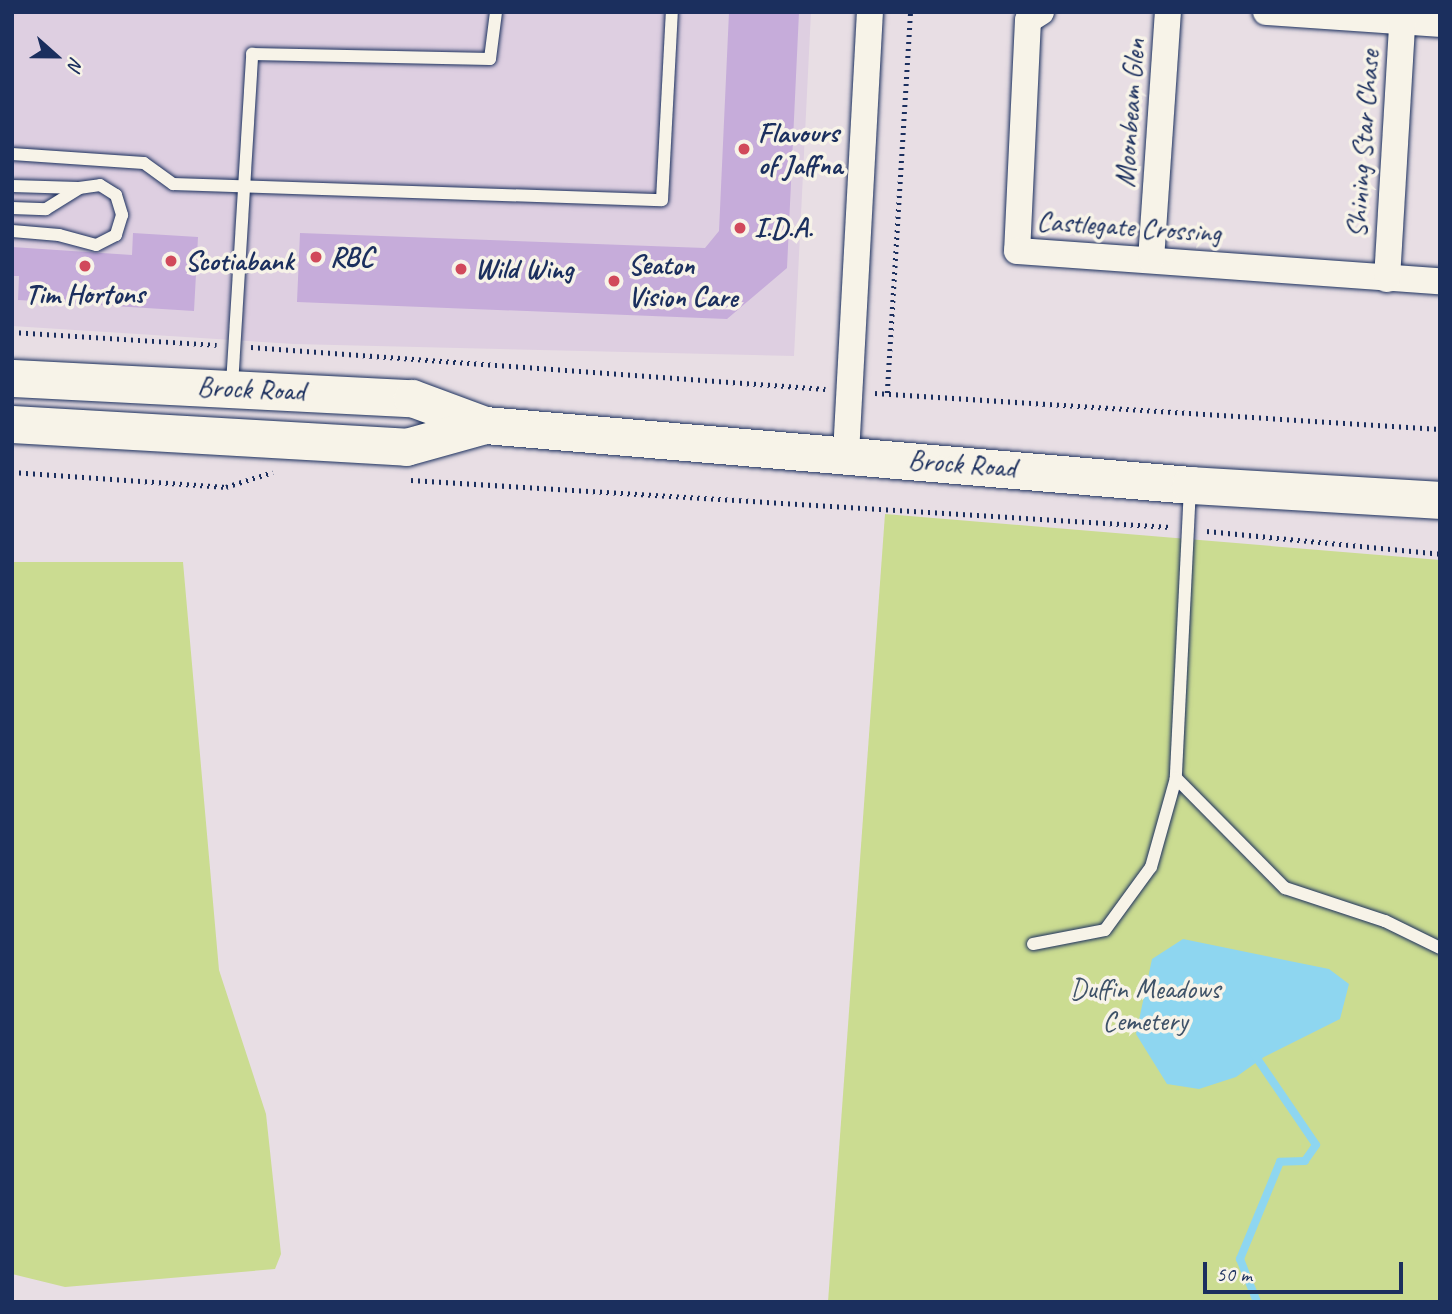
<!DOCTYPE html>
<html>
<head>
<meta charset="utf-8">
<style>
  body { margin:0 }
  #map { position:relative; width:1452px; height:1314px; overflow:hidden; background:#e8dee4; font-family:Caveat,sans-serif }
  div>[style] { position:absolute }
  .built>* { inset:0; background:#decfe1 }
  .green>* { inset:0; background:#cbdc91 }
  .water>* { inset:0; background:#8ed6f0 }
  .stream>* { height:8px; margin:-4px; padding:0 4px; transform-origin:4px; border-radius:4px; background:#8ed6f0 }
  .building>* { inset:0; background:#c6acda }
  .path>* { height:4.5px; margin-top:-2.25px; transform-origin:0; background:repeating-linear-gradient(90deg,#1b2f5e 0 2px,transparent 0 7px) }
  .roads { filter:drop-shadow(0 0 2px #1b2f5e) drop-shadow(0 0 2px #1b2f5e) }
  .service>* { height:12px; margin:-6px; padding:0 6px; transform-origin:6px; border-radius:6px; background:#f7f3e8 }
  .minor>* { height:26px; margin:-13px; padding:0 13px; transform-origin:13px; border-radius:13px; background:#f7f3e8 }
  .secondary>* { height:37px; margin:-18.5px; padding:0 18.5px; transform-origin:18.5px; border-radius:18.5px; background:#f7f3e8 }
  .dots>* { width:19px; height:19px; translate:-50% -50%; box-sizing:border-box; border:4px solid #f7f3e8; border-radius:50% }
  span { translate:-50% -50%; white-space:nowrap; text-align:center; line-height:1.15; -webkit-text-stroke:7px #f7f3e8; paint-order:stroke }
  .street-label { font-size:28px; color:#1b2f5e }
  .poi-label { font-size:28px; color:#1b2f5e; font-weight:700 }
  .left { translate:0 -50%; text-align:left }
  .park-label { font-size:28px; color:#3e5268 }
  .frame { position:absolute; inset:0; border:14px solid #1b2f5e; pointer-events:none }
  .north { position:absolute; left:21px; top:21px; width:70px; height:70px; -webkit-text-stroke:5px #f7f3e8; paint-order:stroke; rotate:111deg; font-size:19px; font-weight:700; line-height:28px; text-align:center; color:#1b2f5e }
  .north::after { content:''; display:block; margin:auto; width:24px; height:32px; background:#1b2f5e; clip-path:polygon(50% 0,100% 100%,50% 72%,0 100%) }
  .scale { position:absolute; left:1203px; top:1262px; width:200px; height:32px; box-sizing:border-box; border:4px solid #1b2f5e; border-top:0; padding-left:9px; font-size:21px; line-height:24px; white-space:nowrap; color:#1b2f5e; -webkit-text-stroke:5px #f7f3e8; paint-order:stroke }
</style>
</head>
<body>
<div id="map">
  <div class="built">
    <i style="clip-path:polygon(12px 12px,811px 12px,794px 356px,294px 344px,12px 326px)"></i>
  </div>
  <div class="green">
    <i style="clip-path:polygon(885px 514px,1440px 560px,1440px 1302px,828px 1302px)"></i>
    <i style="clip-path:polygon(12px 562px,183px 562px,219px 970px,266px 1114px,281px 1254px,275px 1269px,65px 1287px,12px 1274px)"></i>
  </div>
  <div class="water">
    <i style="clip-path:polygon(1183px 939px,1329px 969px,1349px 984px,1340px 1019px,1264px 1057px,1236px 1077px,1199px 1089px,1167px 1084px,1136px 1034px,1152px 959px)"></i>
  </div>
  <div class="stream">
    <i style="left:1254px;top:1054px;width:110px;rotate:55.7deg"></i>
    <i style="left:1316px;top:1145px;width:19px;rotate:125deg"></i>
    <i style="left:1305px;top:1161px;width:25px;rotate:178deg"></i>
    <i style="left:1280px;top:1162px;width:105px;rotate:112.4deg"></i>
    <i style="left:1240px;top:1259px;width:46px;rotate:68.4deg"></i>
  </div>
  <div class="building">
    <i style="clip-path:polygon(729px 12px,799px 12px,787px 268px,727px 319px,297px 302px,300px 233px,705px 248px,719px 231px)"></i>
    <i style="clip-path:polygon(133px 233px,198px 237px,194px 311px,18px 300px,19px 276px,12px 276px,12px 247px,132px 255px)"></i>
  </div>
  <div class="path">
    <i style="left:12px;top:332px;width:205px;rotate:3.6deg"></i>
    <i style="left:251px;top:347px;width:576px;rotate:4.18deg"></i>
    <i style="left:875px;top:393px;width:566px;rotate:3.65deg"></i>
    <i style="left:887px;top:393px;width:382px;rotate:-86.5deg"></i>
    <i style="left:12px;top:472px;width:215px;rotate:4deg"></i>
    <i style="left:226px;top:487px;width:49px;rotate:-17.7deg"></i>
    <i style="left:411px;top:480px;width:761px;rotate:3.54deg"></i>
    <i style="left:1207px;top:531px;width:234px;rotate:5.6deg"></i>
  </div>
  <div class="roads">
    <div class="service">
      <i style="left:12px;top:154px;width:132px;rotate:3.9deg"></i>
      <i style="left:144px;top:163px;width:36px;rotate:36deg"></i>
      <i style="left:173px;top:184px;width:489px;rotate:1.9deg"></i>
      <i style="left:662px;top:200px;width:188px;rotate:-87deg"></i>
      <i style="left:12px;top:186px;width:66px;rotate:1.7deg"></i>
      <i style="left:12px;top:208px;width:34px;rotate:2deg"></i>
      <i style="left:46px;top:209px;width:39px;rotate:-32deg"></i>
      <i style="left:79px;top:188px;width:21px;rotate:-8deg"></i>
      <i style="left:100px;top:185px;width:19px;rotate:32deg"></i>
      <i style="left:116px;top:195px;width:21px;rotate:73deg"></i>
      <i style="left:122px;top:215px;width:21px;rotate:107deg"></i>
      <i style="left:116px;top:235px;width:22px;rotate:153deg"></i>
      <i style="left:96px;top:245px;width:38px;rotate:-165deg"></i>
      <i style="left:59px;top:235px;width:47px;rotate:-175.1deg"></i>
      <i style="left:232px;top:385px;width:332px;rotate:-86.5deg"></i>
      <i style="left:252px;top:54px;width:238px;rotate:1.2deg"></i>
      <i style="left:490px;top:59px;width:47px;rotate:-82.7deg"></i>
      <i style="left:1190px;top:487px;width:291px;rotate:92.8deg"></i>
      <i style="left:1176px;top:778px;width:155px;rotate:45.3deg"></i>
      <i style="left:1285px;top:888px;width:105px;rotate:18.3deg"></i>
      <i style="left:1385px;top:921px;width:61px;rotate:26.1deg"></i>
      <i style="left:1033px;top:944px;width:73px;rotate:-11deg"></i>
      <i style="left:1105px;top:930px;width:78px;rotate:-53.9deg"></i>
      <i style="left:1151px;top:867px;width:92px;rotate:-74.3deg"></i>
    </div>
    <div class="minor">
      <i style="left:1041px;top:12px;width:15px;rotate:148deg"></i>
      <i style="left:1028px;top:20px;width:231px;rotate:92.7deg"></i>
      <i style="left:1017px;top:251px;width:424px;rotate:4.1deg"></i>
      <i style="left:1266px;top:12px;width:174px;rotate:3.9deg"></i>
      <i style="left:1151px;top:260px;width:249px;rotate:-86.1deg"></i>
      <i style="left:1387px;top:279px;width:267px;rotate:-86.6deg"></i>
      <i style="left:846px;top:454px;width:443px;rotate:-86.9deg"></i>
    </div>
    <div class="secondary">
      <i style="left:12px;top:378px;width:400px;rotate:2.9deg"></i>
      <i style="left:412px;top:398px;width:78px;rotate:20.3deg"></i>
      <i style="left:485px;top:425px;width:708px;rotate:4.86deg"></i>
      <i style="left:1190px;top:485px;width:250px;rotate:3.4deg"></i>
      <i style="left:12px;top:424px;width:395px;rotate:3.3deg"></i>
      <i style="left:406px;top:447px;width:82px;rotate:-15.6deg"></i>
    </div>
  </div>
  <div class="dots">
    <i style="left:744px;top:149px;background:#d1495b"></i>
    <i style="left:740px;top:228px;background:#d1495b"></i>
    <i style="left:316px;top:257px;background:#d1495b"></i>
    <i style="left:171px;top:261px;background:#d1495b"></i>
    <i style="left:85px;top:266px;background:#d1495b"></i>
    <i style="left:461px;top:269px;background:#d1495b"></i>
    <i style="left:614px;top:281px;background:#d1495b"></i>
  </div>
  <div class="street-label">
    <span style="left:1130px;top:113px;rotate:-86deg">Moonbeam Glen</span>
    <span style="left:1363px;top:144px;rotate:-86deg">Shining Star Chase</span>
    <span style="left:1129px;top:227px;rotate:4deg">Castlegate Crossing</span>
    <span style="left:251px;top:389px;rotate:3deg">Brock Road</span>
    <span style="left:962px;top:464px;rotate:5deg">Brock Road</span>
  </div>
  <div class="poi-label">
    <span class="left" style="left:758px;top:149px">Flavours<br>of Jaffna</span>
    <span class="left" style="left:754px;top:228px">I.D.A.</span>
    <span class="left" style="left:330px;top:257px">RBC</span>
    <span class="left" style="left:185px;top:261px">Scotiabank</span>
    <span class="left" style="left:628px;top:281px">Seaton<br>Vision Care</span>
    <span class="left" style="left:475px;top:269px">Wild Wing</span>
    <span style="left:85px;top:294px">Tim Hortons</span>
  </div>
  <div class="park-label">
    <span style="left:1145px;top:1005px">Duffin Meadows<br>Cemetery</span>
  </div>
  <div class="frame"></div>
  <div class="north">N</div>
  <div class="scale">50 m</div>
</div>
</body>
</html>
